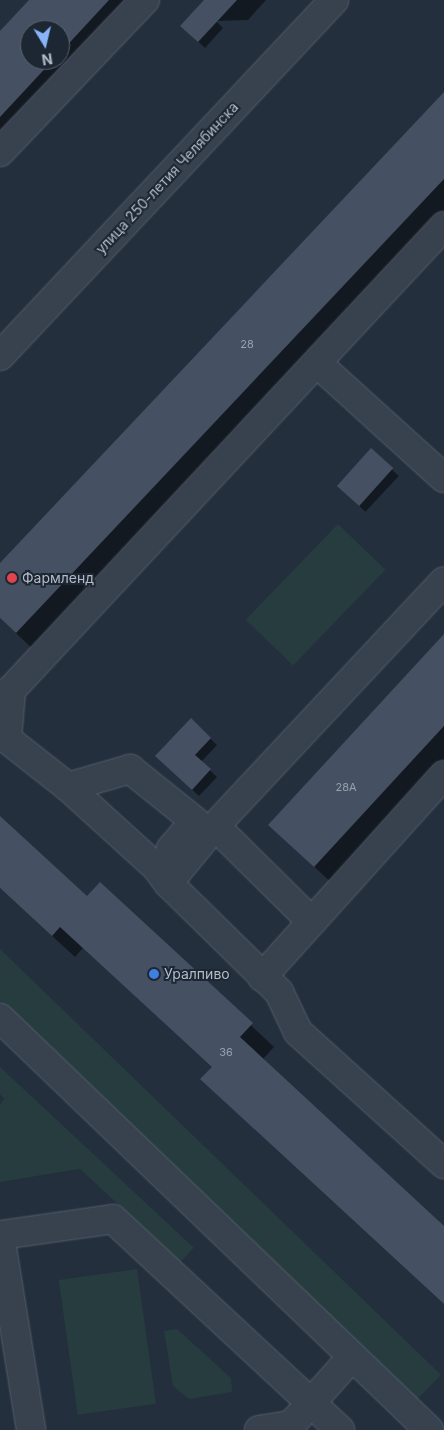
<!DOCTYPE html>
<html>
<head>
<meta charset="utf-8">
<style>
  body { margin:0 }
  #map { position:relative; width:444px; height:1430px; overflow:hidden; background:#242f3e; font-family:Inter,sans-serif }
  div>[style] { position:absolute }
  .green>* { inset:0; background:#263c3f; transform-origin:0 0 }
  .shadow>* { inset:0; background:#0007; transform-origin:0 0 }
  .building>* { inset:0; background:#455162; transform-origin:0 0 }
  .roads { filter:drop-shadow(0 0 1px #565f6c) drop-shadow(0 0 1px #565f6c) }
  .minor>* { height:28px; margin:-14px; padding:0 14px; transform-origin:14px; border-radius:14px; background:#38414e }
  .dots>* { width:14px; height:14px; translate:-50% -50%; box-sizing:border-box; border:2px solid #1d2633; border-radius:50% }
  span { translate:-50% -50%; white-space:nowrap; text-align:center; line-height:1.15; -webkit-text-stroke:4px #1d2633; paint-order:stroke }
  .number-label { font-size:11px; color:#98a1af }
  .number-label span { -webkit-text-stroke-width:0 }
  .street-label { font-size:14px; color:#b4bcc9 }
  .poi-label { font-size:14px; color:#b4bcc9 }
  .left { translate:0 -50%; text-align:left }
  .north { position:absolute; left:20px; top:20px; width:50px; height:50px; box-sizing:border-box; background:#1d2633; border:1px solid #59626f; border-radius:50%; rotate:171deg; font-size:14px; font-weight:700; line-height:20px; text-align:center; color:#b4bcc9 }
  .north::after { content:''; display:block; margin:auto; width:18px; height:22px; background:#8ab4f8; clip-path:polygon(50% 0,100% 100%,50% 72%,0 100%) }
</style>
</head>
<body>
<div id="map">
  <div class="green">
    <i style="left:338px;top:524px;width:66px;height:133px;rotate:44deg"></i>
    <i style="left:0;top:949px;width:613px;height:38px;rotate:44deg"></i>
    <i style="left:0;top:1067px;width:265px;height:20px;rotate:43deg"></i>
    <i style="clip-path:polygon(6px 1097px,84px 1168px,0 1182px,0 1104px)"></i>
    <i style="left:137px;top:1269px;width:136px;height:79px;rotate:82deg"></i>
    <i style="clip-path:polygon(177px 1329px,231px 1378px,232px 1392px,189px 1399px,173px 1386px,164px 1331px)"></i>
  </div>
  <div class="shadow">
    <i style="clip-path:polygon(evenodd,30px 0,153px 0,0 163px,0 32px,30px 0,30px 30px,60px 30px,60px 60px,30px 60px,30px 30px)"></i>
    <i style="clip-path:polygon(207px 0,266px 0,248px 20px,216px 21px,223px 28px,205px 48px,189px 33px)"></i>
    <i style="clip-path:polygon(444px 94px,444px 225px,39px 655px,0 618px,0 564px)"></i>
    <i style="left:371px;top:450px;width:38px;height:49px;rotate:43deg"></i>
    <i style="clip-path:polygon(444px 636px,444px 773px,338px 889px,270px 825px)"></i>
    <i style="clip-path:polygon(191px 720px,217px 745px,201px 762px,217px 777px,199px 796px,163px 763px)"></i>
    <i style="clip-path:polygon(0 817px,87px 898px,101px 884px,274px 1047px,263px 1059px,444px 1227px,444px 1304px,224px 1101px,213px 1067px,83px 948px,75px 957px,0 888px)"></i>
  </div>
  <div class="building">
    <i style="clip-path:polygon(29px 0,109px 0,60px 53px,60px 30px,30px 30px,30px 60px,53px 60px,0 117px,0 31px)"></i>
    <i style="clip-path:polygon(204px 0,237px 0,198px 42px,180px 26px)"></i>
    <i style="clip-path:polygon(444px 92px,444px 179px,16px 633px,0 618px,0 563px)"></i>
    <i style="left:371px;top:448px;width:30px;height:51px;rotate:42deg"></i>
    <i style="clip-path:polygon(444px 634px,444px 726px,314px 867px,268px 825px)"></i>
    <i style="clip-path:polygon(191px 718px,211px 738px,195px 755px,211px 769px,192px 790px,155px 756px)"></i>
    <i style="clip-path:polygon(0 816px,87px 896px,100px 882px,253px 1023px,240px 1037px,444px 1226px,444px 1304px,200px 1079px,212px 1067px,60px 927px,52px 936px,0 888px)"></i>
  </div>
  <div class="roads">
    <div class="minor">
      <i style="left:0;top:152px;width:210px;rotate:-46.4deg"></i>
      <i style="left:444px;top:226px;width:635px;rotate:133.02deg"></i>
      <i style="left:11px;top:690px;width:49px;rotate:94.7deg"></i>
      <i style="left:7px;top:739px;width:78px;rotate:38.2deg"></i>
      <i style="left:68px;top:787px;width:120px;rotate:42.3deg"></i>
      <i style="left:157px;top:868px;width:19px;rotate:54deg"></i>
      <i style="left:168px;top:883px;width:156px;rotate:44.5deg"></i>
      <i style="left:279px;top:992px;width:44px;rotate:64.6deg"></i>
      <i style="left:298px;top:1032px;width:197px;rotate:42.1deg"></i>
      <i style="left:0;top:356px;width:488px;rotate:-46.8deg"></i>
      <i style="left:317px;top:363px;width:171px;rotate:42.2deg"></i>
      <i style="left:68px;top:787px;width:65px;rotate:-16.2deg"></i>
      <i style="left:130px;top:769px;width:83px;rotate:38.7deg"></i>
      <i style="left:195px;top:821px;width:37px;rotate:131deg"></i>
      <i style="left:215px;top:826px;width:136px;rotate:44.7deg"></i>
      <i style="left:168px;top:883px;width:74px;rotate:-50.5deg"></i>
      <i style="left:215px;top:826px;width:335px;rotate:-46.9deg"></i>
      <i style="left:262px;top:977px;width:272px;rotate:-48deg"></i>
      <i style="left:0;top:1018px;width:595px;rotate:43.84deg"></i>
      <i style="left:1px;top:1235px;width:113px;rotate:-8.1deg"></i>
      <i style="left:113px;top:1219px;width:310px;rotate:42.9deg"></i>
      <i style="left:0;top:1236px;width:196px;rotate:80.9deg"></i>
      <i style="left:259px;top:1430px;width:32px;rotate:-9deg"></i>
      <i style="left:291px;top:1425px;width:91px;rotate:-48.1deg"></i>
    </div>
  </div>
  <div class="dots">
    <i style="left:12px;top:578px;background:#e0444e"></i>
    <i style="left:154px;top:974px;background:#3f7fe0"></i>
  </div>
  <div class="number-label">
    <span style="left:247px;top:344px">28</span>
    <span style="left:346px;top:787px">28А</span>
    <span style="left:226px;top:1052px">36</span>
  </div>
  <div class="street-label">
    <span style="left:167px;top:178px;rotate:-47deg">улица 250-летия Челябинска</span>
  </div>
  <div class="poi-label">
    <span class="left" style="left:22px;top:578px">Фармленд</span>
    <span class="left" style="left:164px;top:974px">Уралпиво</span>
  </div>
  <div class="north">N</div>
</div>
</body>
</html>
